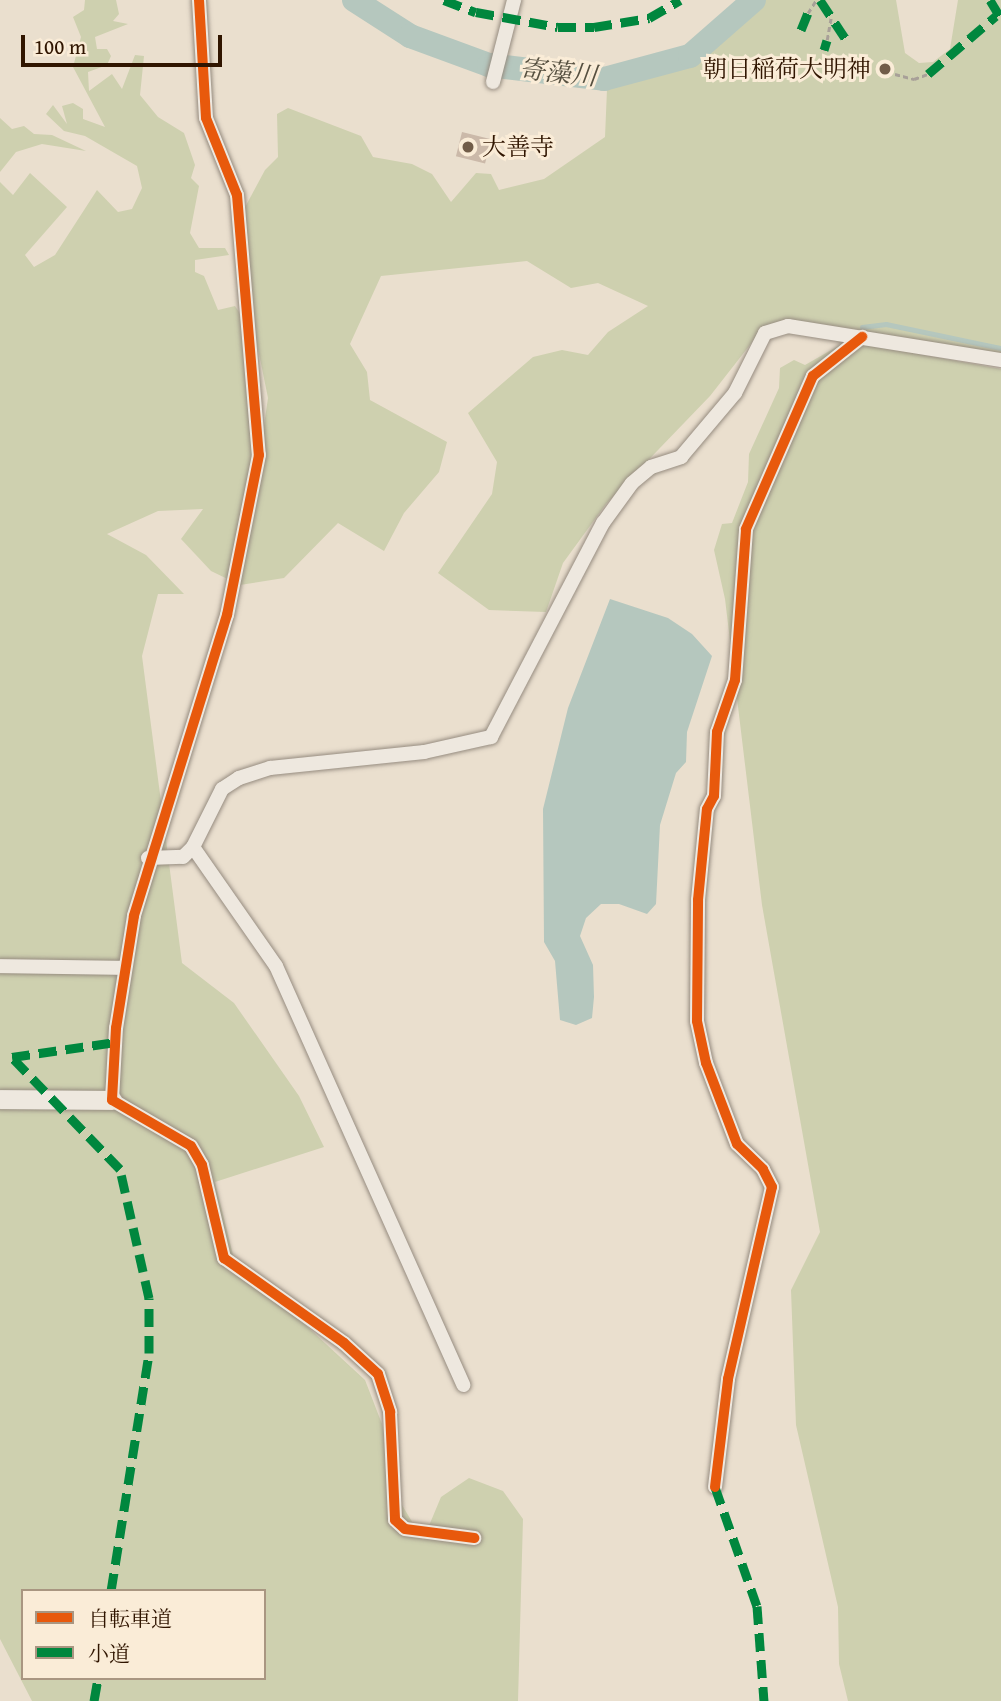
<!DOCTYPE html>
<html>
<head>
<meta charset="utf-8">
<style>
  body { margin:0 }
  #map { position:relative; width:1001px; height:1701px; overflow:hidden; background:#eadfce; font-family:"Gentium Book Plus","Noto Serif JP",serif }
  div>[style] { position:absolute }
  .green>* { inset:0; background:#ced0af }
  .water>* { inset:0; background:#b5c7be }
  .stream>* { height:4.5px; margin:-2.25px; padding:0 2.25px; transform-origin:2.25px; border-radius:2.25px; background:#b5c7be }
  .river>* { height:24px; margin:-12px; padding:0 12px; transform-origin:12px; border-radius:12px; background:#b5c7be }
  .building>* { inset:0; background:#cbb9a9; transform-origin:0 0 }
  .path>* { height:2.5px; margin-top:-1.25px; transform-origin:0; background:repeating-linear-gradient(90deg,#a8a098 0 5px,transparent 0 8.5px) }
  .roads { filter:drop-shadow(0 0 2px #968c80) drop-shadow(0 0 2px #968c80) }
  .street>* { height:14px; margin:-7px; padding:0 7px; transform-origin:7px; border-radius:7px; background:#eee8df }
  .secondary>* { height:19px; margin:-9.5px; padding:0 9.5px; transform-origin:9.5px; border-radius:9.5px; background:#eee8df }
  .quiet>* { height:9px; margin-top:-4.5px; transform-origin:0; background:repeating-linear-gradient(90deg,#00873e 0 18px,transparent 0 27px) }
  .cycleway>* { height:10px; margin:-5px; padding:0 5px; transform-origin:5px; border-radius:5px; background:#e8590c }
  .dots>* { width:19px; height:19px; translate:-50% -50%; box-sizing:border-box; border:4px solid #faecd7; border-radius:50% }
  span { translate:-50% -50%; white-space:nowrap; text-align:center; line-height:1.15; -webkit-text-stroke:6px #faecd7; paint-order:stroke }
  .poi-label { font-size:24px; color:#301500 }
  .right { translate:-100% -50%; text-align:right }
  .left { translate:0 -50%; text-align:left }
  .water-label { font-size:26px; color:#565040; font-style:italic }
  .legend { position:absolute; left:21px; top:1589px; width:245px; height:91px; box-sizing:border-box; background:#faecd7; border:2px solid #a99681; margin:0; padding:9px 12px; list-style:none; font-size:21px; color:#301500 }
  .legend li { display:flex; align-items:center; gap:14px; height:35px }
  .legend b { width:35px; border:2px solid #a99681 }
  .scale { position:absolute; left:21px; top:35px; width:201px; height:32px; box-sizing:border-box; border:4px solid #301500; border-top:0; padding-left:9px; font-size:21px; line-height:24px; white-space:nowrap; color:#301500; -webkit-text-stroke:5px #faecd7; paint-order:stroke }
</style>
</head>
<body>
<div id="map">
  <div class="green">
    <i style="clip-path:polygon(evenodd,85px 0,116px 0,119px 14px,113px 21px,128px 24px,95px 37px,97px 49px,107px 49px,111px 56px,107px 65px,88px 72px,89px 91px,112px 74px,122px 89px,135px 55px,144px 56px,140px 95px,158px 117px,184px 133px,195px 165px,191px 178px,199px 186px,190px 233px,199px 248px,225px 248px,229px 255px,195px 260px,195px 272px,204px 276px,218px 310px,235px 306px,239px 312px,263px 432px,268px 398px,255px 334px,243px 211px,265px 170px,278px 157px,277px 114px,288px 108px,361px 136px,373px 157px,412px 164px,432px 174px,451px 202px,476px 173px,491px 174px,499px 190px,544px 179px,605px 137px,607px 89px,699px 58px,765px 0,896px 0,905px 53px,919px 63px,933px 62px,950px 49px,958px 0,1001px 0,1001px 355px,859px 331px,764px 327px,710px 396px,606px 504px,563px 563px,546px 612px,489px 610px,438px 573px,492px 494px,497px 462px,468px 413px,533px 357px,562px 350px,588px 355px,608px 332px,648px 306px,598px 283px,571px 288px,527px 261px,381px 276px,350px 344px,367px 372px,370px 400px,447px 442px,439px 472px,404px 513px,384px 551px,338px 523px,284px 578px,240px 585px,211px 571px,181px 539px,203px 509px,158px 511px,107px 534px,146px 555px,184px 594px,158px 594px,142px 656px,182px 963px,234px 1003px,299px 1096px,324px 1147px,215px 1182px,234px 1259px,365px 1380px,382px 1424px,396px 1495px,423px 1540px,441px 1497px,469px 1478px,503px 1491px,523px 1519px,518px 1701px,32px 1701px,0 1639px,0 182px,13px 195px,30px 173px,67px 207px,25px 255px,34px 267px,55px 255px,97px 190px,118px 212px,132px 209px,142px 188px,137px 166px,85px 136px,64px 131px,46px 114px,53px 105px,67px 124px,62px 106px,73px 103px,83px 109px,83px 119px,105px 127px,73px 67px,81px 37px,73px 17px,84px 10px,85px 0,23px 1591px,264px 1591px,264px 1678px,23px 1678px,23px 1591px)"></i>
    <i style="clip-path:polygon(0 118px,12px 129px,24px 126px,34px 134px,52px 135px,86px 151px,42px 144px,16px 152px,0 172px)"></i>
    <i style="clip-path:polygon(847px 341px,1001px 369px,1001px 1701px,848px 1701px,839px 1664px,838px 1607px,796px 1425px,791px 1290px,820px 1232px,762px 905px,725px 599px,714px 550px,722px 524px,732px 523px,748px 482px,749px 454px,779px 388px,780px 368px,794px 360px,805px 365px)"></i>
  </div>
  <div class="water">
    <i style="clip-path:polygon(610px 599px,668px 618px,692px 634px,712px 656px,687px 732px,686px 762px,676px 773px,660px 825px,656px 904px,647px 914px,619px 904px,601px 904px,586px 918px,580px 936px,593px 965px,594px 997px,592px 1018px,576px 1025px,560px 1020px,555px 961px,544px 942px,543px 809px,568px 708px)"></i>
  </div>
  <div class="stream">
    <i style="left:862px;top:327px;width:24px;rotate:-7deg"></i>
    <i style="left:886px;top:324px;width:117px;rotate:11.8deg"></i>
  </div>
  <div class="river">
    <i style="left:354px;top:0;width:67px;rotate:32.7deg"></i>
    <i style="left:410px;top:36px;width:84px;rotate:20.2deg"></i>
    <i style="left:489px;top:65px;width:116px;rotate:6.9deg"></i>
    <i style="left:604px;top:79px;width:89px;rotate:-15deg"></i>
    <i style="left:690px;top:56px;width:85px;rotate:-41.2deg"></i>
  </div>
  <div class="building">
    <i style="left:462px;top:132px;width:30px;height:25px;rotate:14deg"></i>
  </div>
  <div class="path">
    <i style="left:808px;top:13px;width:15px;rotate:-58deg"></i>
    <i style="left:827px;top:40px;width:23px;rotate:-80deg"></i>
    <i style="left:823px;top:50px;width:1px"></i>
    <i style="left:895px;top:74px;width:20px;rotate:15deg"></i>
    <i style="left:914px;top:79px;width:15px;rotate:-20deg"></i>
  </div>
  <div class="roads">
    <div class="street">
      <i style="left:199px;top:0;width:118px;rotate:86.6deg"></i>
      <i style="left:206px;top:118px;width:83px;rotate:68.1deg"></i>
      <i style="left:237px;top:195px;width:261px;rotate:85.2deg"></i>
      <i style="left:259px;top:455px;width:163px;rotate:101.3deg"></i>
      <i style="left:227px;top:615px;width:315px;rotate:107.2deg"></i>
      <i style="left:134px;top:916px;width:113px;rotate:99.1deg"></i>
      <i style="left:116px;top:1028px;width:72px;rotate:93.2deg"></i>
      <i style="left:112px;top:1100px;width:91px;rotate:30.2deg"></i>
      <i style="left:191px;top:1146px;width:22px;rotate:60deg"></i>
      <i style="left:202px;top:1165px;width:96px;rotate:76.7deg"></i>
      <i style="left:224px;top:1258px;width:147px;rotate:35.3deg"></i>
      <i style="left:344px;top:1343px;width:46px;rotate:42.4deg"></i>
      <i style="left:378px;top:1374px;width:40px;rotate:72deg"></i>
      <i style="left:390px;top:1412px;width:108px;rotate:87.3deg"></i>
      <i style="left:395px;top:1520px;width:13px;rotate:42deg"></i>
      <i style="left:405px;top:1529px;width:70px;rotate:7.4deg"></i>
      <i style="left:493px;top:82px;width:85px;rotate:-75.6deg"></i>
      <i style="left:193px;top:847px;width:145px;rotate:55.1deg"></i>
      <i style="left:276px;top:966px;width:459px;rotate:65.9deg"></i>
      <i style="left:148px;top:858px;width:35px;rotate:-2deg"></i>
      <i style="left:183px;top:857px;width:14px;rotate:-45deg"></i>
      <i style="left:193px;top:847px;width:65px;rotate:-63.4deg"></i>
      <i style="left:222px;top:789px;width:20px;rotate:-33deg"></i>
      <i style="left:239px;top:778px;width:33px;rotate:-18deg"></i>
      <i style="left:270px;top:768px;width:155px;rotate:-5.9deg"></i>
      <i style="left:424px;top:752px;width:69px;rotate:-12.6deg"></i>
      <i style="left:491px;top:737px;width:242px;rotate:-62.4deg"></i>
      <i style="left:603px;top:523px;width:49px;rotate:-54.1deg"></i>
      <i style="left:632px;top:483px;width:25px;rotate:-40deg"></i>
      <i style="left:651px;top:467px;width:32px;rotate:-18deg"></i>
      <i style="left:681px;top:457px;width:84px;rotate:-49.8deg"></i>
      <i style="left:735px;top:393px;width:67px;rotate:-63.4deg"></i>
      <i style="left:765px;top:333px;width:24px;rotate:-17deg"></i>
      <i style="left:788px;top:326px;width:216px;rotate:9.1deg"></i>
      <i style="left:0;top:966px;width:125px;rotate:0.9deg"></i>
      <i style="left:715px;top:1487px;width:109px;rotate:-83.1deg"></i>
      <i style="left:728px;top:1379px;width:197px;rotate:-77.1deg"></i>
      <i style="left:772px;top:1187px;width:20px;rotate:-117deg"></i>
      <i style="left:763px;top:1169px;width:36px;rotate:-136deg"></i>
      <i style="left:737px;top:1144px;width:87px;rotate:-110.9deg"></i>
      <i style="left:706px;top:1063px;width:43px;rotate:-102.1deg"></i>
      <i style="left:697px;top:1021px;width:121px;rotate:-89.5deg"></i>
      <i style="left:698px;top:900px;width:91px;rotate:-84.4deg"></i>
      <i style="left:707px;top:809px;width:15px;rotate:-62deg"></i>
      <i style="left:714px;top:796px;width:64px;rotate:-87.3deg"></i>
      <i style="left:717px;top:732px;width:55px;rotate:-70.9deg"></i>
      <i style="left:735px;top:680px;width:151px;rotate:-85.8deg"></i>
      <i style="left:746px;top:529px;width:167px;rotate:-66.4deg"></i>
      <i style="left:813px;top:376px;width:63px;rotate:-38.5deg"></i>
    </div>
    <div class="secondary">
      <i style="left:0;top:1099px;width:112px;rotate:0.5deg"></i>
    </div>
  </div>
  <div class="quiet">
    <i style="left:444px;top:0;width:34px;rotate:21deg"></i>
    <i style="left:476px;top:12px;width:83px;rotate:10.4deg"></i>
    <i style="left:558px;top:27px;width:36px"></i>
    <i style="left:594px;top:27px;width:56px;rotate:-9.3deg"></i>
    <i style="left:649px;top:18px;width:36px;rotate:-30deg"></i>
    <i style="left:820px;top:0;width:53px;rotate:56.6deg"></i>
    <i style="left:990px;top:0;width:21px;rotate:59deg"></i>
    <i style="left:801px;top:30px;width:18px;rotate:-68deg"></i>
    <i style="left:824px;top:50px;width:10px;rotate:-73deg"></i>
    <i style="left:928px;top:74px;width:89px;rotate:-40.5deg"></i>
    <i style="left:715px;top:1487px;width:126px;rotate:70.6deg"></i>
    <i style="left:757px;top:1606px;width:95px;rotate:85.8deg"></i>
    <i style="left:111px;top:1591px;width:241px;rotate:-80.9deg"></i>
    <i style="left:149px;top:1353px;width:55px;rotate:-90deg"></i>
    <i style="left:149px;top:1298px;width:132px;rotate:-102.7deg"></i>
    <i style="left:120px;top:1169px;width:156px;rotate:-134deg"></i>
    <i style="left:12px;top:1057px;width:105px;rotate:-8.2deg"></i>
    <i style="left:94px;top:1701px;width:23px;rotate:-80deg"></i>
  </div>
  <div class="cycleway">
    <i style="left:199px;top:0;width:118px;rotate:86.6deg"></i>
    <i style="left:206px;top:118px;width:83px;rotate:68.1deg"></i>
    <i style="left:237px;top:195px;width:261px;rotate:85.2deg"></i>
    <i style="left:259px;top:455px;width:163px;rotate:101.3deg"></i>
    <i style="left:227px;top:615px;width:315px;rotate:107.2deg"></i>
    <i style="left:134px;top:916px;width:113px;rotate:99.1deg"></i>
    <i style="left:116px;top:1028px;width:72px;rotate:93.2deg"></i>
    <i style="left:112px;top:1100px;width:91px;rotate:30.2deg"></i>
    <i style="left:191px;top:1146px;width:22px;rotate:60deg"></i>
    <i style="left:202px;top:1165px;width:96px;rotate:76.7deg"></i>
    <i style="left:224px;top:1258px;width:147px;rotate:35.3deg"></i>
    <i style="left:344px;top:1343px;width:46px;rotate:42.4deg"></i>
    <i style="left:378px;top:1374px;width:40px;rotate:72deg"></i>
    <i style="left:390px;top:1412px;width:108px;rotate:87.3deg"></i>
    <i style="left:395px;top:1520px;width:13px;rotate:42deg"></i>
    <i style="left:405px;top:1529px;width:70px;rotate:7.4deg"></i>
    <i style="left:715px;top:1487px;width:109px;rotate:-83.1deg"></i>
    <i style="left:728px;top:1379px;width:197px;rotate:-77.1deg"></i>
    <i style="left:772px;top:1187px;width:20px;rotate:-117deg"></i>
    <i style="left:763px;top:1169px;width:36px;rotate:-136deg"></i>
    <i style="left:737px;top:1144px;width:87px;rotate:-110.9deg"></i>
    <i style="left:706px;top:1063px;width:43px;rotate:-102.1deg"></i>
    <i style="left:697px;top:1021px;width:121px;rotate:-89.5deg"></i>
    <i style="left:698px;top:900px;width:91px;rotate:-84.4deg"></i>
    <i style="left:707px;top:809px;width:15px;rotate:-62deg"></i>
    <i style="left:714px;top:796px;width:64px;rotate:-87.3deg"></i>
    <i style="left:717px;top:732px;width:55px;rotate:-70.9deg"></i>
    <i style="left:735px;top:680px;width:151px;rotate:-85.8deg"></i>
    <i style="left:746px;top:529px;width:167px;rotate:-66.4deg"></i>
    <i style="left:813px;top:376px;width:63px;rotate:-38.5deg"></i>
  </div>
  <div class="dots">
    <i style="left:885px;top:69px;background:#715c48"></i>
    <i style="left:468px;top:147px;background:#715c48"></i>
  </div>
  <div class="poi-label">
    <span class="right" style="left:871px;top:69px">朝日稲荷大明神</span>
    <span class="left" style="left:482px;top:147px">大善寺</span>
  </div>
  <div class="water-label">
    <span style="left:558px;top:72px;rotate:6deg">寄藻川</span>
  </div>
  <ul class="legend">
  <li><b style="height:9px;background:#e8590c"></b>自転車道</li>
  <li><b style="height:9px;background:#00873e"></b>小道</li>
  </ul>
  <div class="scale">100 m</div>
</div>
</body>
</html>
